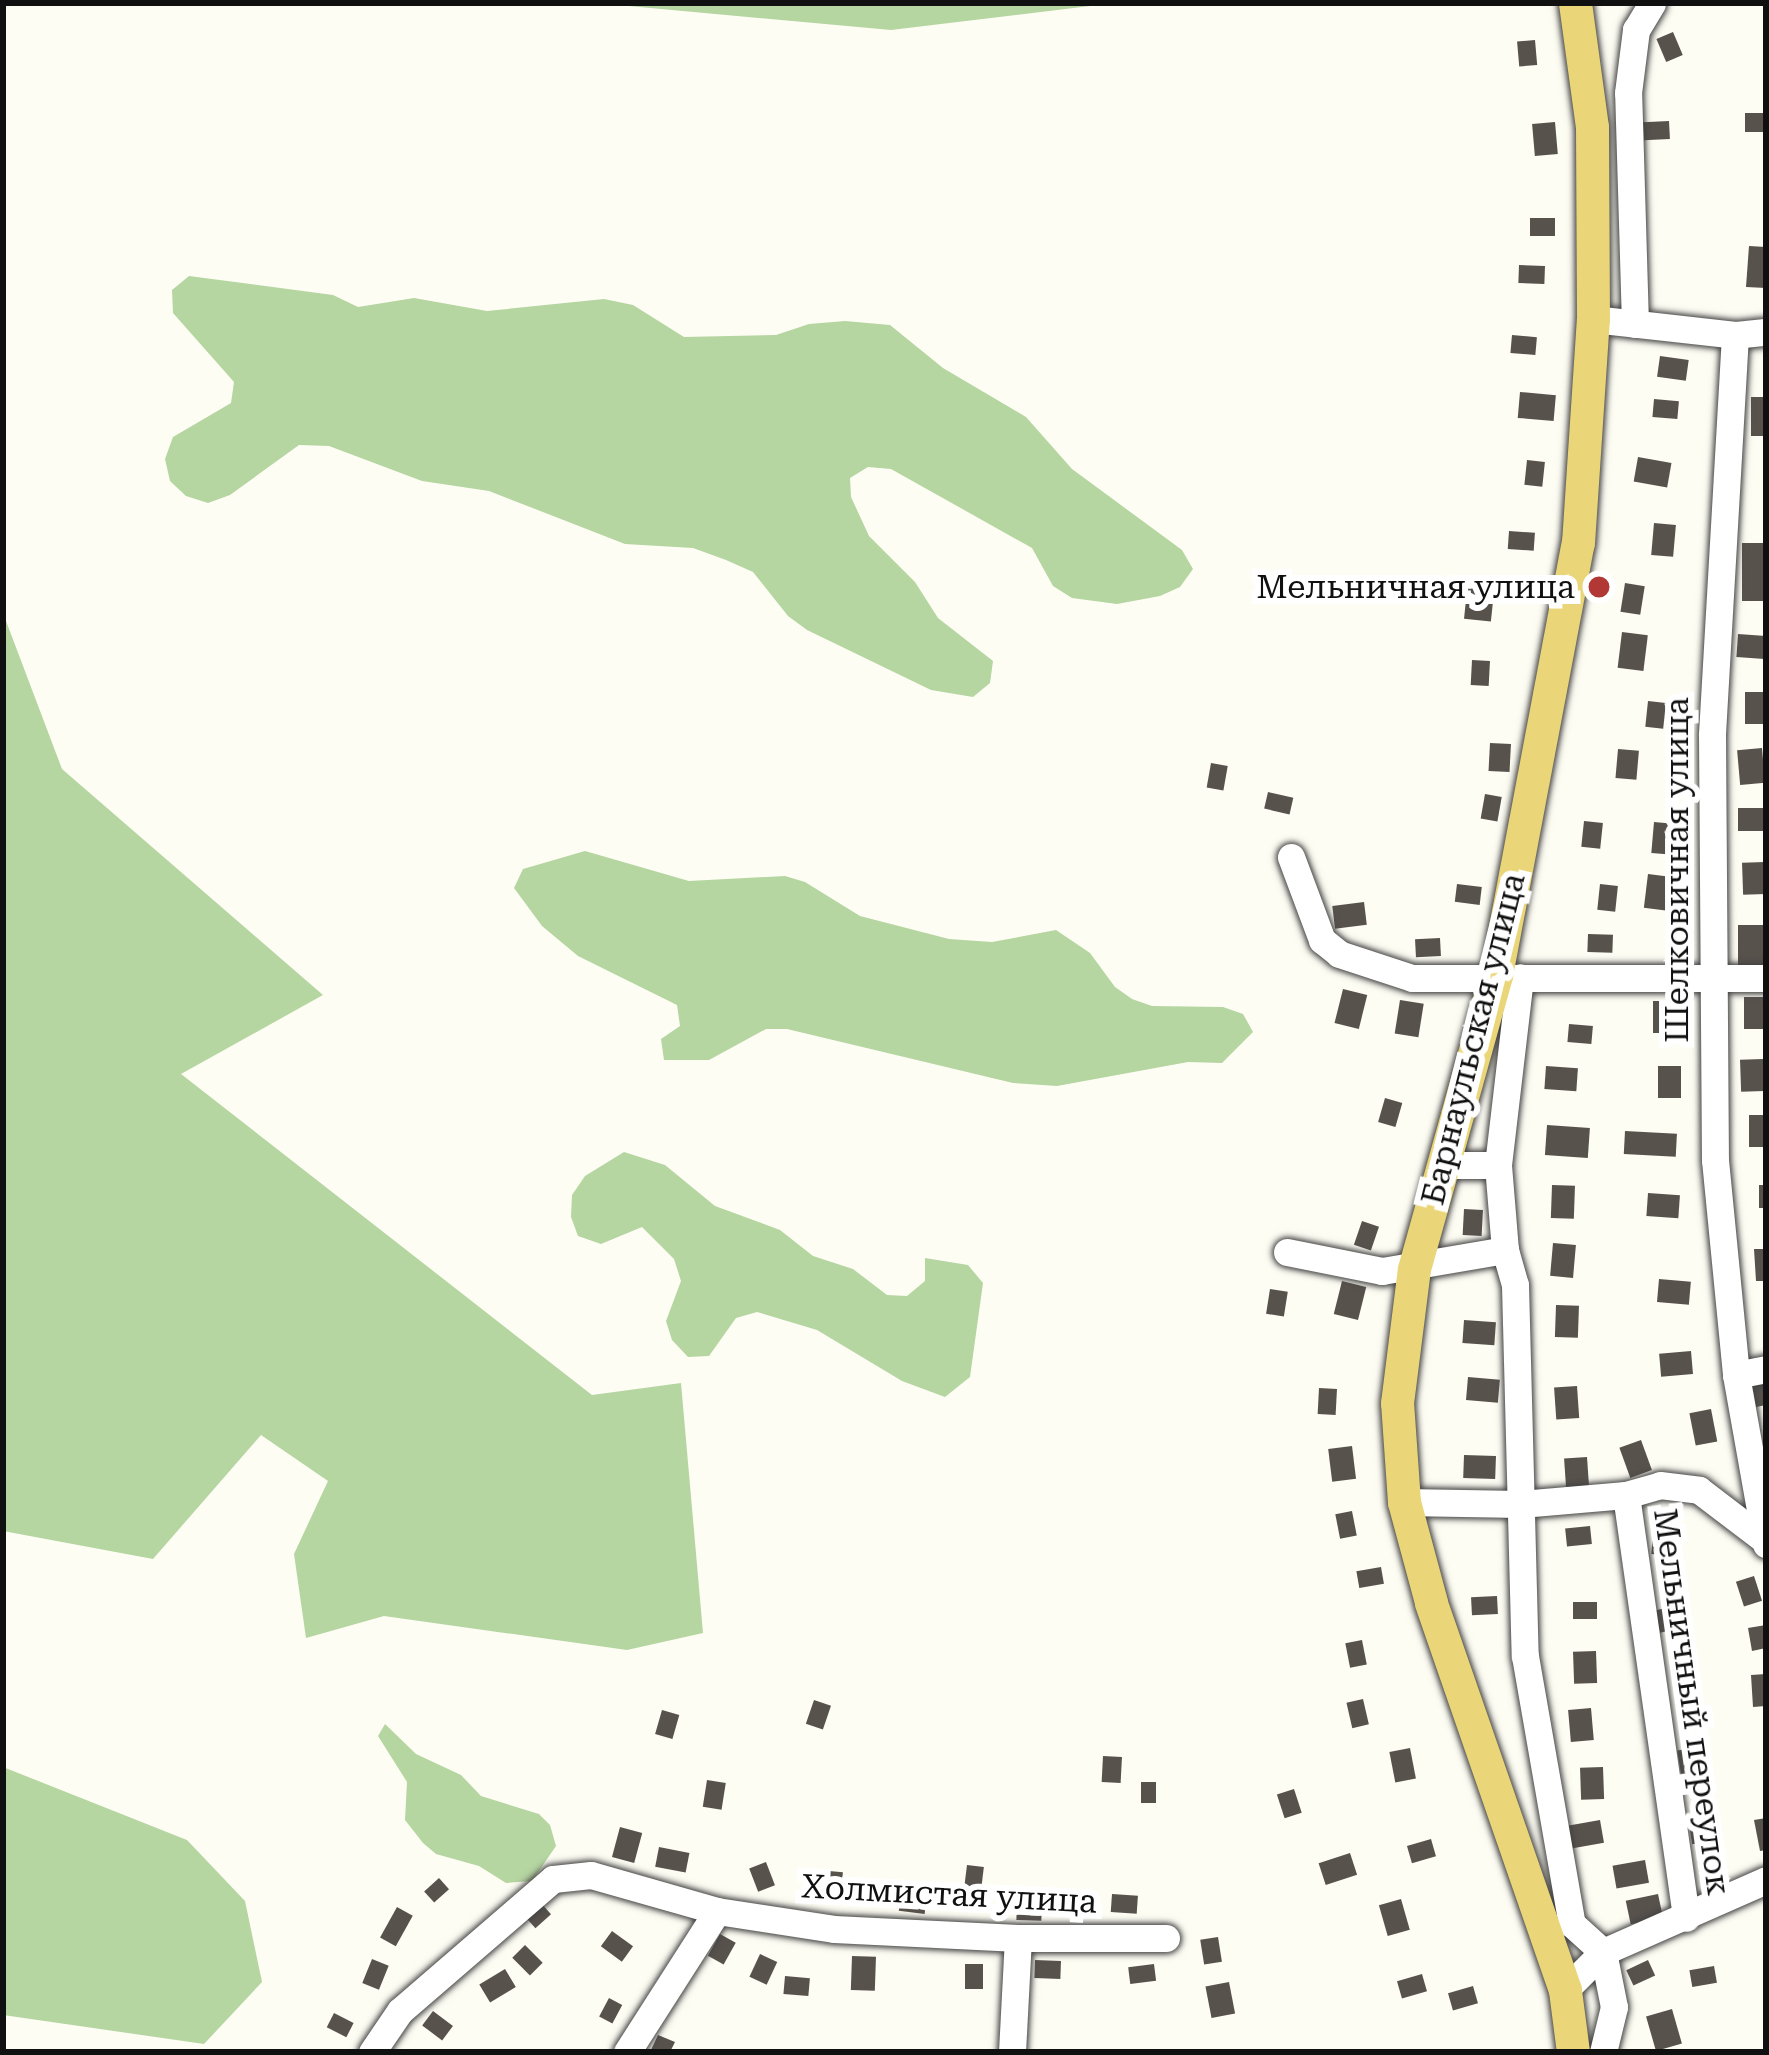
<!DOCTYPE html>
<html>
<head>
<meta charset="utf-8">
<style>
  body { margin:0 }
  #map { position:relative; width:1769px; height:2055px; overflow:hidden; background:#fefdf4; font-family:"Roboto Serif",serif }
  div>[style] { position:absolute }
  .forest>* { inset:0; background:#b5d5a1 }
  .building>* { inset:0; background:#58524d; transform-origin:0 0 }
  .roads { filter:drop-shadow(0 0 3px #434343) drop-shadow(0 0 3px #434343) }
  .minor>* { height:27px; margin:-13.5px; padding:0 13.5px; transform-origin:13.5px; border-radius:13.5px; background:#fff }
  .major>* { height:33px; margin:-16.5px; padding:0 16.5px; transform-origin:16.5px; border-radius:16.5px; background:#ead678 }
  .dots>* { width:33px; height:33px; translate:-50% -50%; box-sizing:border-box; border:6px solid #fff; border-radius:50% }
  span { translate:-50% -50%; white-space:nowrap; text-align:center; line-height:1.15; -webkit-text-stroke:12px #fff; paint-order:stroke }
  .poi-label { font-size:33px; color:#101010 }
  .right { translate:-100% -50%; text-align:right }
  .street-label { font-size:33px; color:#101010 }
  .frame { position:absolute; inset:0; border:6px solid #101010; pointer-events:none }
</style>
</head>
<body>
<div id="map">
  <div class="forest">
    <i style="clip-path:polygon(596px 3px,1115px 3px,891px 30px)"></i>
    <i style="clip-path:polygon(189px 276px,333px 295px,358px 307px,414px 298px,487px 311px,604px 299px,633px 305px,684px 337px,776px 335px,809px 324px,845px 321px,890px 325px,943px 368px,1026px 417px,1072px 469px,1182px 550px,1193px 569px,1180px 587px,1160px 596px,1117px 604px,1072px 598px,1053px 586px,1032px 548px,891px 469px,868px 467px,850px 478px,851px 497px,869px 536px,915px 582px,938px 618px,993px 661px,990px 683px,973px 697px,931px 690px,807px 630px,788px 616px,753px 572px,726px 560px,693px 548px,625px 544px,489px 491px,422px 481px,329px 446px,299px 445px,230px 495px,208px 503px,186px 496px,170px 481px,165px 459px,173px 437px,231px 403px,234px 382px,173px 313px,172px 290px)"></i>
    <i style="clip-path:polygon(3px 613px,62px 769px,323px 995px,181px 1074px,592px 1395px,681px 1383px,703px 1633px,627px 1650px,384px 1616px,306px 1638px,294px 1554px,328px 1481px,261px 1435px,153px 1559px,3px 1531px)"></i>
    <i style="clip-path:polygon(585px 851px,689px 881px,785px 876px,805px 882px,860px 916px,949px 939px,992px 942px,1056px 930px,1090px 953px,1115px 987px,1132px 999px,1152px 1006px,1223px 1007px,1243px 1014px,1253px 1032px,1222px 1063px,1188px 1062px,1057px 1086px,1013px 1083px,787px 1029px,766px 1029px,709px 1060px,664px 1060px,661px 1039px,680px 1026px,677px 1005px,578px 956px,542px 926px,514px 888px,523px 869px)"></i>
    <i style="clip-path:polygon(624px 1152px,665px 1165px,715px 1206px,780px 1230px,813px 1256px,853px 1269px,887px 1295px,907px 1296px,925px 1281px,925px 1258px,968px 1265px,983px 1283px,970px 1377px,945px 1397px,902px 1381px,817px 1330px,757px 1312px,736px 1318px,709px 1356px,688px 1357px,672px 1340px,666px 1321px,681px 1281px,674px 1259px,642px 1227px,601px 1244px,578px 1236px,571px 1217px,572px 1195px,585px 1176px)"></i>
    <i style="clip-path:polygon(385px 1724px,416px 1754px,461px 1775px,481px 1796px,539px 1814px,550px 1825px,556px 1846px,532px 1881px,506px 1883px,479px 1866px,436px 1854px,423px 1843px,405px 1820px,407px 1782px,378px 1736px)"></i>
    <i style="clip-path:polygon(3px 1767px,187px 1840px,245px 1901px,262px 1982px,204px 2044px,3px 2015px)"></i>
  </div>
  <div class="building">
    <i style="left:1673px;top:32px;width:25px;height:18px;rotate:67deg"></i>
    <i style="left:1535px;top:40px;width:25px;height:18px;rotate:85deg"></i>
    <i style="left:1766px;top:113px;width:19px;height:21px;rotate:90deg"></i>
    <i style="left:1669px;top:121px;width:18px;height:26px;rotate:87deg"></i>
    <i style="left:1555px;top:122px;width:32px;height:23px;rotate:85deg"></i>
    <i style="left:1530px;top:218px;width:25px;height:18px"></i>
    <i style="clip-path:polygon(1749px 246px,1766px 247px,1766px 288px,1746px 287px)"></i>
    <i style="left:1519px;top:265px;width:26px;height:18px;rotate:2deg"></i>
    <i style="left:1512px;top:335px;width:25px;height:18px;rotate:5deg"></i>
    <i style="left:1660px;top:356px;width:29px;height:21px;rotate:8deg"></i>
    <i style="left:1520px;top:392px;width:36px;height:26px;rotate:5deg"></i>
    <i style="left:1751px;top:397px;width:15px;height:39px"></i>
    <i style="left:1654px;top:399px;width:25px;height:18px;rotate:5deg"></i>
    <i style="left:1638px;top:457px;width:34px;height:25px;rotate:10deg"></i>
    <i style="left:1527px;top:460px;width:18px;height:25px;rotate:6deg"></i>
    <i style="left:1654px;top:523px;width:22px;height:32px;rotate:5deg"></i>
    <i style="left:1509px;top:531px;width:26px;height:18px;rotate:4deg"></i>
    <i style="left:1742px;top:543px;width:24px;height:58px"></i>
    <i style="left:1468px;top:581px;width:27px;height:38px;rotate:6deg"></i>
    <i style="left:1625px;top:583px;width:20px;height:29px;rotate:9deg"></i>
    <i style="left:1622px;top:632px;width:26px;height:36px;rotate:7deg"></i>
    <i style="left:1738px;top:634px;width:28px;height:23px;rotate:4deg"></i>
    <i style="left:1472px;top:660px;width:18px;height:25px;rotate:3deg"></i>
    <i style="left:1745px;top:692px;width:21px;height:32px"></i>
    <i style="left:1648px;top:701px;width:18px;height:26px;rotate:6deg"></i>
    <i style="left:1490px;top:743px;width:21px;height:28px;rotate:3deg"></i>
    <i style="left:1762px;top:748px;width:35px;height:25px;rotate:85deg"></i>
    <i style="left:1618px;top:749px;width:21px;height:29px;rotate:5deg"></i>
    <i style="left:1211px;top:763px;width:17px;height:25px;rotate:10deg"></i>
    <i style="left:1268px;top:792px;width:26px;height:17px;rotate:13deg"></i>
    <i style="left:1485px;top:794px;width:17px;height:25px;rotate:10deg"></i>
    <i style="left:1766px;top:808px;width:23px;height:28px;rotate:90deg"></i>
    <i style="left:1584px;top:821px;width:19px;height:26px;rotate:6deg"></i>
    <i style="left:1654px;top:822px;width:22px;height:31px;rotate:5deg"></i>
    <i style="left:1765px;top:862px;width:32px;height:23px;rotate:88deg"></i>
    <i style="left:1648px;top:874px;width:24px;height:34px;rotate:7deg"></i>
    <i style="left:1457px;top:884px;width:25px;height:18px;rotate:7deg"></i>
    <i style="left:1600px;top:884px;width:18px;height:26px;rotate:6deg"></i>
    <i style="left:1364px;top:902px;width:23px;height:32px;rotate:83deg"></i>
    <i style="left:1738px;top:925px;width:28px;height:41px"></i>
    <i style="left:1588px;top:934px;width:25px;height:18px;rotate:2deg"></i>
    <i style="left:1440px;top:938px;width:18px;height:25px;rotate:87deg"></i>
    <i style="left:1343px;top:989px;width:25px;height:35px;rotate:14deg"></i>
    <i style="left:1766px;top:997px;width:32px;height:22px;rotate:90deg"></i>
    <i style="left:1400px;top:1000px;width:24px;height:34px;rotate:9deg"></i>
    <i style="left:1653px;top:1001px;width:23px;height:32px"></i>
    <i style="left:1569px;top:1024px;width:24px;height:18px;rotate:5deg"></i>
    <i style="left:1763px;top:1059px;width:32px;height:23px;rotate:88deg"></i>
    <i style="left:1546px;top:1066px;width:32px;height:23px;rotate:4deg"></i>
    <i style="left:1658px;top:1066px;width:23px;height:32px"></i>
    <i style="left:1385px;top:1098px;width:18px;height:25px;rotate:16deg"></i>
    <i style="left:1749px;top:1115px;width:17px;height:32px"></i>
    <i style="left:1547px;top:1125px;width:43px;height:30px;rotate:4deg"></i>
    <i style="left:1625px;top:1131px;width:52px;height:23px;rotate:3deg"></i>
    <i style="left:1552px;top:1185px;width:23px;height:33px;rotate:2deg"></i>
    <i style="left:1759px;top:1185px;width:7px;height:23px"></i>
    <i style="left:1648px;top:1193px;width:32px;height:23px;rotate:4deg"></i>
    <i style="left:1464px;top:1209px;width:19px;height:26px;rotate:3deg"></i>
    <i style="left:1362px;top:1221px;width:18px;height:25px;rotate:19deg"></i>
    <i style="left:1553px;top:1243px;width:23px;height:33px;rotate:5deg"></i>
    <i style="clip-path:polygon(1754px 1249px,1766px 1249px,1766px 1281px,1756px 1281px)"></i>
    <i style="left:1659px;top:1279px;width:32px;height:23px;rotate:5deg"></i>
    <i style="left:1342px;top:1281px;width:25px;height:34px;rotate:14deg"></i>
    <i style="left:1270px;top:1289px;width:18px;height:25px;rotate:9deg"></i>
    <i style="left:1556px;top:1305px;width:23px;height:32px;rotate:2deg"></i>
    <i style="left:1464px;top:1320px;width:32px;height:23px;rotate:4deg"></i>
    <i style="left:1691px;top:1351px;width:23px;height:32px;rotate:85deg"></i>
    <i style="left:1468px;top:1377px;width:32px;height:23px;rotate:5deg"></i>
    <i style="clip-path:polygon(1766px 1382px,1766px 1405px,1756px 1407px,1752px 1384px)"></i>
    <i style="left:1577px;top:1386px;width:32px;height:23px;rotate:86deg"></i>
    <i style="left:1319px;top:1388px;width:18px;height:26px;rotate:3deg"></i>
    <i style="left:1711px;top:1409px;width:33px;height:22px;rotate:79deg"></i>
    <i style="left:1641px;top:1440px;width:32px;height:23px;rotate:70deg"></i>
    <i style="left:1352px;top:1446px;width:33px;height:24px;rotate:83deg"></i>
    <i style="left:1464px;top:1455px;width:32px;height:23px;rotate:2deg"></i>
    <i style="left:1587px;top:1457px;width:32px;height:23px;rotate:86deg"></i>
    <i style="left:1352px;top:1511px;width:25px;height:17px;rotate:79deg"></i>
    <i style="left:1654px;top:1522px;width:23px;height:32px;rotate:5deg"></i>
    <i style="left:1590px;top:1526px;width:18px;height:25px;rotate:84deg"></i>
    <i style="left:1381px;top:1567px;width:17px;height:25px;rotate:80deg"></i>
    <i style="left:1754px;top:1576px;width:26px;height:19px;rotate:72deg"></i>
    <i style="left:1497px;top:1596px;width:18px;height:26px;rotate:87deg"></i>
    <i style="left:1573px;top:1602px;width:24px;height:17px"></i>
    <i style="left:1687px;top:1603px;width:23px;height:33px;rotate:77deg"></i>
    <i style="clip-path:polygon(1766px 1625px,1766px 1648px,1752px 1651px,1748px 1628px)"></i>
    <i style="left:1362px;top:1640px;width:25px;height:17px;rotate:79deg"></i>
    <i style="left:1596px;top:1651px;width:32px;height:23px;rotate:88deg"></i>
    <i style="left:1696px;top:1671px;width:32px;height:23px;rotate:86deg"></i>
    <i style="clip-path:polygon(1766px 1674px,1766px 1706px,1753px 1707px,1751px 1675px)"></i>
    <i style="left:1363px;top:1699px;width:26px;height:17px;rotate:77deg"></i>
    <i style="left:814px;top:1700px;width:18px;height:25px;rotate:19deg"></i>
    <i style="left:1591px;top:1708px;width:32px;height:23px;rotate:85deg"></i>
    <i style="left:662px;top:1710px;width:18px;height:25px;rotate:16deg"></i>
    <i style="left:1700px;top:1747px;width:32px;height:23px;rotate:81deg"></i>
    <i style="left:1410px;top:1748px;width:31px;height:21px;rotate:79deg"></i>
    <i style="left:1103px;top:1756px;width:19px;height:26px;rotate:3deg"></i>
    <i style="left:1603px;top:1767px;width:32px;height:23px;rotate:88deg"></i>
    <i style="left:707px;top:1780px;width:19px;height:27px;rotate:9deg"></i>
    <i style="left:1141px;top:1782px;width:15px;height:21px"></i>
    <i style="left:1294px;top:1789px;width:25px;height:18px;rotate:72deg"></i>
    <i style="left:1710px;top:1810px;width:31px;height:23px;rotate:81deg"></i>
    <i style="clip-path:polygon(1766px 1818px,1766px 1850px,1760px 1851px,1754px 1820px)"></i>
    <i style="left:1600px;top:1820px;width:23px;height:33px;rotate:80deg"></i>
    <i style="left:620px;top:1827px;width:23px;height:31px;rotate:15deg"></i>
    <i style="left:1431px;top:1839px;width:18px;height:25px;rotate:74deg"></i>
    <i style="left:659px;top:1847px;width:31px;height:20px;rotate:11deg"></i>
    <i style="left:1350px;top:1853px;width:23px;height:33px;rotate:72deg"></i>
    <i style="left:1645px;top:1860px;width:23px;height:33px;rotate:80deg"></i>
    <i style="left:766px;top:1862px;width:25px;height:18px;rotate:69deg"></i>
    <i style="left:967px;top:1865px;width:17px;height:25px;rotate:7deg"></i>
    <i style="left:818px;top:1870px;width:25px;height:18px;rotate:5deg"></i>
    <i style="left:1717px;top:1871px;width:25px;height:18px;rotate:79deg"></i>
    <i style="left:439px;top:1878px;width:15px;height:20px;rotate:48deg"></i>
    <i style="left:901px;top:1893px;width:26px;height:18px;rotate:7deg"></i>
    <i style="left:1112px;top:1894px;width:26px;height:18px;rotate:4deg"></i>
    <i style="left:1658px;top:1894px;width:24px;height:33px;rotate:78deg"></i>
    <i style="left:1061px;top:1895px;width:28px;height:20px;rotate:4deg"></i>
    <i style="left:1401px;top:1899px;width:32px;height:23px;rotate:74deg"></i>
    <i style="left:1017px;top:1902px;width:25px;height:18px;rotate:2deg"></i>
    <i style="left:541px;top:1903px;width:15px;height:21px;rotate:48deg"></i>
    <i style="left:397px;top:1907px;width:18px;height:35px;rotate:29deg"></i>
    <i style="left:612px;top:1931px;width:26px;height:19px;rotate:36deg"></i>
    <i style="left:720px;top:1934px;width:18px;height:25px;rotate:29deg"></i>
    <i style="left:1218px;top:1937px;width:25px;height:18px;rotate:81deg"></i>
    <i style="left:525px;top:1945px;width:25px;height:18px;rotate:45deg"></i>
    <i style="left:760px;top:1954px;width:19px;height:25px;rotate:25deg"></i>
    <i style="left:852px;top:1956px;width:24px;height:34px;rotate:2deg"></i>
    <i style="left:372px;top:1959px;width:18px;height:26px;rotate:22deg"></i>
    <i style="left:1035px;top:1960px;width:26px;height:18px;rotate:2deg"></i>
    <i style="left:1648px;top:1960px;width:17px;height:24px;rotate:65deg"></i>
    <i style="left:965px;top:1964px;width:18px;height:25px"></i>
    <i style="left:1154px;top:1964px;width:17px;height:26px;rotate:83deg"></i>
    <i style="left:1714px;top:1966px;width:17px;height:25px;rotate:80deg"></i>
    <i style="left:505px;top:1969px;width:21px;height:30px;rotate:59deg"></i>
    <i style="left:1422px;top:1974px;width:18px;height:26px;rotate:74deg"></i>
    <i style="left:785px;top:1976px;width:25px;height:18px;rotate:5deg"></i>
    <i style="left:1229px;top:1982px;width:32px;height:24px;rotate:79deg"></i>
    <i style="left:1473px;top:1986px;width:18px;height:26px;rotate:74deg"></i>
    <i style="left:609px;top:1998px;width:15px;height:21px;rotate:28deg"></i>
    <i style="left:1672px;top:2009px;width:36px;height:27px;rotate:74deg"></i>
    <i style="left:433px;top:2011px;width:25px;height:18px;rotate:37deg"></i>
    <i style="left:334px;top:2013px;width:22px;height:16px;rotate:27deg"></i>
    <i style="clip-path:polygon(658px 2035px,675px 2042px,670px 2052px,650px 2052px)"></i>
  </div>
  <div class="roads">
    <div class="minor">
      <i style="left:1593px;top:319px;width:143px;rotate:6.4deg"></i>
      <i style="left:1735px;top:335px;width:401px;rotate:93.3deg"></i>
      <i style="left:1712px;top:735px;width:425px;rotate:89.6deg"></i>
      <i style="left:1715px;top:1160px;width:216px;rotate:84.4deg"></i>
      <i style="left:1736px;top:1375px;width:172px;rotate:79.9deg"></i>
      <i style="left:1635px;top:324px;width:231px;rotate:-91.7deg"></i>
      <i style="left:1628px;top:93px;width:64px;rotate:-82.8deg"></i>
      <i style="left:1636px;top:30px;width:31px;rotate:-59deg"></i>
      <i style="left:1735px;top:335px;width:31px;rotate:-6deg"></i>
      <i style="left:1291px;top:857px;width:89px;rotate:69.5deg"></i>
      <i style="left:1322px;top:940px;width:22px;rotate:39deg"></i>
      <i style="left:1339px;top:954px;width:77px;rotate:18.2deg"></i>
      <i style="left:1412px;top:978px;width:354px"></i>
      <i style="left:1441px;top:1165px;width:57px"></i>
      <i style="left:1498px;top:1165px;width:85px;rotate:85.3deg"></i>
      <i style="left:1505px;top:1250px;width:36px;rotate:74deg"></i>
      <i style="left:1515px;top:1285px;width:371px;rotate:88.5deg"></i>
      <i style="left:1525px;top:1656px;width:272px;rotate:80.1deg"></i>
      <i style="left:1572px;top:1924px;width:42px;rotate:42.1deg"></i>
      <i style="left:1603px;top:1952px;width:56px;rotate:78.7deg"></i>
      <i style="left:1614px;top:2007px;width:46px;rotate:103.7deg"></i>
      <i style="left:1498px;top:1165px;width:189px;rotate:-83.3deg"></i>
      <i style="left:1287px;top:1252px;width:97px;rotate:11.3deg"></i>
      <i style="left:1382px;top:1271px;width:125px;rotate:-9.7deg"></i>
      <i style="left:1736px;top:1375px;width:31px;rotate:-11deg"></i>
      <i style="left:1626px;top:1495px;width:427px;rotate:81.9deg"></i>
      <i style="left:1404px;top:1502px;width:117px;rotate:1deg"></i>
      <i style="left:1521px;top:1504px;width:105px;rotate:-4.9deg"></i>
      <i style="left:1626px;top:1495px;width:35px;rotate:-16deg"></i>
      <i style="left:1660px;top:1485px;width:39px;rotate:7deg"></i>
      <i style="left:1699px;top:1490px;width:79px;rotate:37.3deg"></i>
      <i style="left:1565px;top:1990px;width:54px;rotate:-45deg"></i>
      <i style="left:1603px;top:1952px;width:178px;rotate:-23.8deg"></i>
      <i style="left:372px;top:2052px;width:50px;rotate:-55.7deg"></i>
      <i style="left:400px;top:2011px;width:202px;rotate:-40.8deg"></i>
      <i style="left:553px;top:1879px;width:38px;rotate:-6deg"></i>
      <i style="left:591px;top:1875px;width:131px;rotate:15.9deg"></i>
      <i style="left:717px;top:1911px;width:118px;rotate:8.7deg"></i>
      <i style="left:834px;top:1929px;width:184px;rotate:2.8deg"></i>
      <i style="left:1018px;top:1938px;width:148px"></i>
      <i style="left:627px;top:2052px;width:167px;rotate:-57.4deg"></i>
      <i style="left:1012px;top:2052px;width:114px;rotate:-87deg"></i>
    </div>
    <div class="major">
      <i style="left:1573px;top:2052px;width:63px;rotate:-97.4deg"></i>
      <i style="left:1565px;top:1990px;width:410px;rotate:-109.1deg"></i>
      <i style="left:1431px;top:1602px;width:104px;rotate:-105.1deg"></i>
      <i style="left:1404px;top:1502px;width:99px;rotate:-94deg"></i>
      <i style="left:1397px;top:1403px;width:135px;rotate:-82.8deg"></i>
      <i style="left:1414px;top:1269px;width:305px;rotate:-74.4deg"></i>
      <i style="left:1496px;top:975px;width:440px;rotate:-79.3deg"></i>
      <i style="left:1578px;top:543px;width:225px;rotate:-86.2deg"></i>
      <i style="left:1593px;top:319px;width:192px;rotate:-90.3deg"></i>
      <i style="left:1592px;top:127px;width:125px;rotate:-97.8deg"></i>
    </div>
  </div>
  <div class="dots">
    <i style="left:1599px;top:587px;background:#b23836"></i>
  </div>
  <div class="poi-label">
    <span class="right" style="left:1575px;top:587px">Мельничная улица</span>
  </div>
  <div class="street-label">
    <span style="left:1677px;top:870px;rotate:-90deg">Шелковичная улица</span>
    <span style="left:1473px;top:1039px;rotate:-76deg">Барнаульская улица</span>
    <span style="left:1692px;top:1702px;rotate:82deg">Мельничный переулок</span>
    <span style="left:949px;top:1894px;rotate:3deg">Холмистая улица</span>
  </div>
  <div class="frame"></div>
</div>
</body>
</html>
